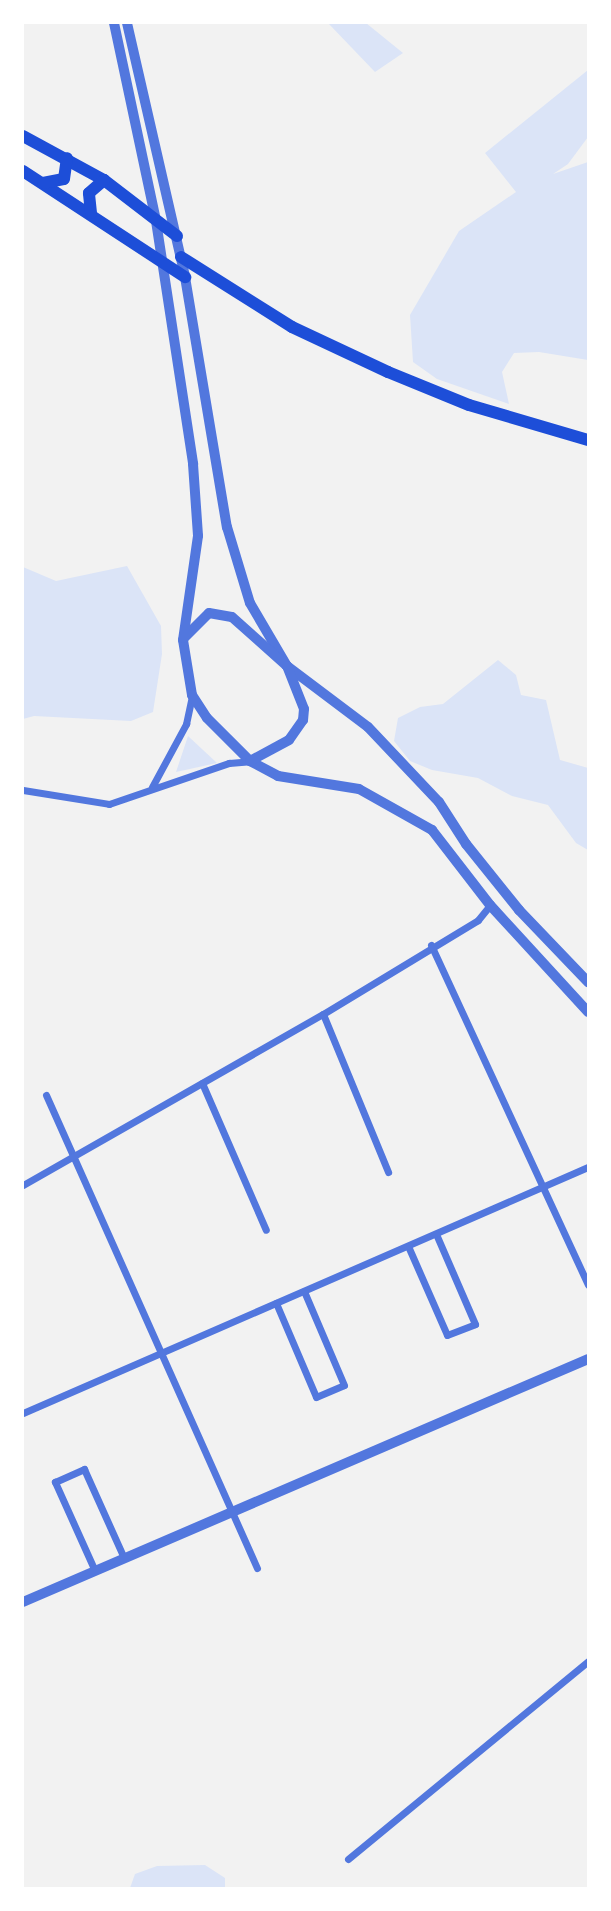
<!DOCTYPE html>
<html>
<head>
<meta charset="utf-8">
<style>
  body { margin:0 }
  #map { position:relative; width:611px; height:1911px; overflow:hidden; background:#f2f2f2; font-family:"Libre Baskerville",serif }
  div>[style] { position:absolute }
  .green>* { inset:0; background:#dbe4f7 }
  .minor>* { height:7px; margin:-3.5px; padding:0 3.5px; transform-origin:3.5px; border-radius:3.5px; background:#5277de }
  .tertiary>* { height:10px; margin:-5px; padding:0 5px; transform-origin:5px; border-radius:5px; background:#5277de }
  .secondary>* { height:12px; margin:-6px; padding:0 6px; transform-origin:6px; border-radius:6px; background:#1d4ed8 }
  span { translate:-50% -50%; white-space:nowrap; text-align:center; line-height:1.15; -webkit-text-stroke:6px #fff; paint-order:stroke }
  .frame { position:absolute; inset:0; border:24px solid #fff; pointer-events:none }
</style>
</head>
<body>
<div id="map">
  <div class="green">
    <i style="clip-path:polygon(328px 23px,366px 23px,403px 53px,375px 72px)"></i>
    <i style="clip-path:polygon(588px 70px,588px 137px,568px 164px,553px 174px,588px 162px,588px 360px,539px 352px,514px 353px,502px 372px,509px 404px,437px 379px,413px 362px,410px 315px,459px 231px,516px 192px,485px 153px)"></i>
    <i style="clip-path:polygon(127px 566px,161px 626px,162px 654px,153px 712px,131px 721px,34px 716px,23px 719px,23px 567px,56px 581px)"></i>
    <i style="clip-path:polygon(498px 660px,516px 675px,521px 695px,546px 700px,560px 760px,588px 768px,588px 850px,576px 843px,548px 805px,512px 796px,478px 778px,432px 770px,410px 761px,394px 741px,398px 718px,420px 707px,443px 704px)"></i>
    <i style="clip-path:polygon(188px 736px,217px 763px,176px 772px)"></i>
    <i style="clip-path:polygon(205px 1865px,225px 1878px,225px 1888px,130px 1888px,135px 1874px,157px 1866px)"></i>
  </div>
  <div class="minor">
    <i style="left:152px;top:787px;width:72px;rotate:-61.6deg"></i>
    <i style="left:186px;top:724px;width:30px;rotate:-78deg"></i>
    <i style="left:23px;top:790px;width:87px;rotate:9.2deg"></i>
    <i style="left:109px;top:804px;width:127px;rotate:-18.9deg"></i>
    <i style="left:229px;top:763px;width:21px;rotate:-5deg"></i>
    <i style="left:431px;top:945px;width:374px;rotate:65.2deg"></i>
    <i style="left:323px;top:1014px;width:171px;rotate:67.6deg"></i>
    <i style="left:202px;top:1083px;width:160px;rotate:66.5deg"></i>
    <i style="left:46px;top:1095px;width:518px;rotate:65.96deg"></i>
    <i style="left:23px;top:1185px;width:345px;rotate:-29.7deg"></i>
    <i style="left:323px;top:1014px;width:181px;rotate:-31.2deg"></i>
    <i style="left:478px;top:920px;width:19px;rotate:-51deg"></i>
    <i style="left:408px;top:1246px;width:97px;rotate:66.3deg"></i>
    <i style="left:447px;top:1335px;width:30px;rotate:-21deg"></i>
    <i style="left:475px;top:1324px;width:98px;rotate:-113.4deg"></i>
    <i style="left:276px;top:1303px;width:102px;rotate:66.9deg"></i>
    <i style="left:316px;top:1397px;width:30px;rotate:-23deg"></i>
    <i style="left:344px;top:1385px;width:102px;rotate:-113.1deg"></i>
    <i style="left:23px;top:1413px;width:616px;rotate:-23.53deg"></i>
    <i style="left:95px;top:1571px;width:98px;rotate:-114.2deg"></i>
    <i style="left:55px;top:1482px;width:32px;rotate:-24deg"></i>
    <i style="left:84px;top:1469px;width:98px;rotate:65.8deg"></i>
    <i style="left:348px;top:1859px;width:311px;rotate:-39.5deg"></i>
  </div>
  <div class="tertiary">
    <i style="left:114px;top:23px;width:202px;rotate:78deg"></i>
    <i style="left:156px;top:221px;width:246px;rotate:81.3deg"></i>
    <i style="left:193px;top:464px;width:72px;rotate:86deg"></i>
    <i style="left:198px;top:536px;width:105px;rotate:98.2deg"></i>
    <i style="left:183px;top:640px;width:56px;rotate:80.7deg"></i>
    <i style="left:192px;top:695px;width:27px;rotate:57deg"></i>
    <i style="left:207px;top:718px;width:61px;rotate:45deg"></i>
    <i style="left:250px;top:761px;width:32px;rotate:28deg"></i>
    <i style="left:278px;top:776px;width:82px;rotate:9.1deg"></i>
    <i style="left:359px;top:789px;width:84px;rotate:29.3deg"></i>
    <i style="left:432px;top:830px;width:95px;rotate:52.3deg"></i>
    <i style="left:490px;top:905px;width:145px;rotate:47.5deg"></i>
    <i style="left:127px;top:23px;width:261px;rotate:77.1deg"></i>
    <i style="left:185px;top:277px;width:254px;rotate:80.5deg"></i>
    <i style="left:227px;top:527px;width:79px;rotate:73.2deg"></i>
    <i style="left:250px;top:603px;width:73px;rotate:59.6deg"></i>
    <i style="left:287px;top:666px;width:101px;rotate:37deg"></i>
    <i style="left:368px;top:727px;width:103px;rotate:46.6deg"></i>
    <i style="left:439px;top:802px;width:50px;rotate:57.3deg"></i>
    <i style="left:466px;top:844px;width:85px;rotate:51.2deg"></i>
    <i style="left:519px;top:910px;width:100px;rotate:46.2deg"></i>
    <i style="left:184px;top:638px;width:35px;rotate:-45deg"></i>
    <i style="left:209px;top:613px;width:23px;rotate:10deg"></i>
    <i style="left:232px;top:617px;width:74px;rotate:41.7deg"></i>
    <i style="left:287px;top:666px;width:46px;rotate:68.4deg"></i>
    <i style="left:304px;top:709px;width:11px;rotate:95deg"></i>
    <i style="left:303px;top:720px;width:24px;rotate:125deg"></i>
    <i style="left:289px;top:740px;width:44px;rotate:151.7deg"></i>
    <i style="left:23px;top:1602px;width:615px;rotate:-23.27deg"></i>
  </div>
  <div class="secondary">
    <i style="left:23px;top:136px;width:92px;rotate:28.5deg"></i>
    <i style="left:104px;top:180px;width:92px;rotate:37.5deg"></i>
    <i style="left:23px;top:171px;width:194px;rotate:33.2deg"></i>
    <i style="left:43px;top:183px;width:21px;rotate:-11deg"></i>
    <i style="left:64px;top:179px;width:21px;rotate:-82deg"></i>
    <i style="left:91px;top:213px;width:20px;rotate:-96deg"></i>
    <i style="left:89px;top:193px;width:20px;rotate:-41deg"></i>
    <i style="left:181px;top:257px;width:131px;rotate:32.2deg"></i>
    <i style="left:292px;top:327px;width:106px;rotate:25.1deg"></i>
    <i style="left:388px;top:372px;width:87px;rotate:22.2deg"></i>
    <i style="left:469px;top:405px;width:124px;rotate:16.4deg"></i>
  </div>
  <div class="frame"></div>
</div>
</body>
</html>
